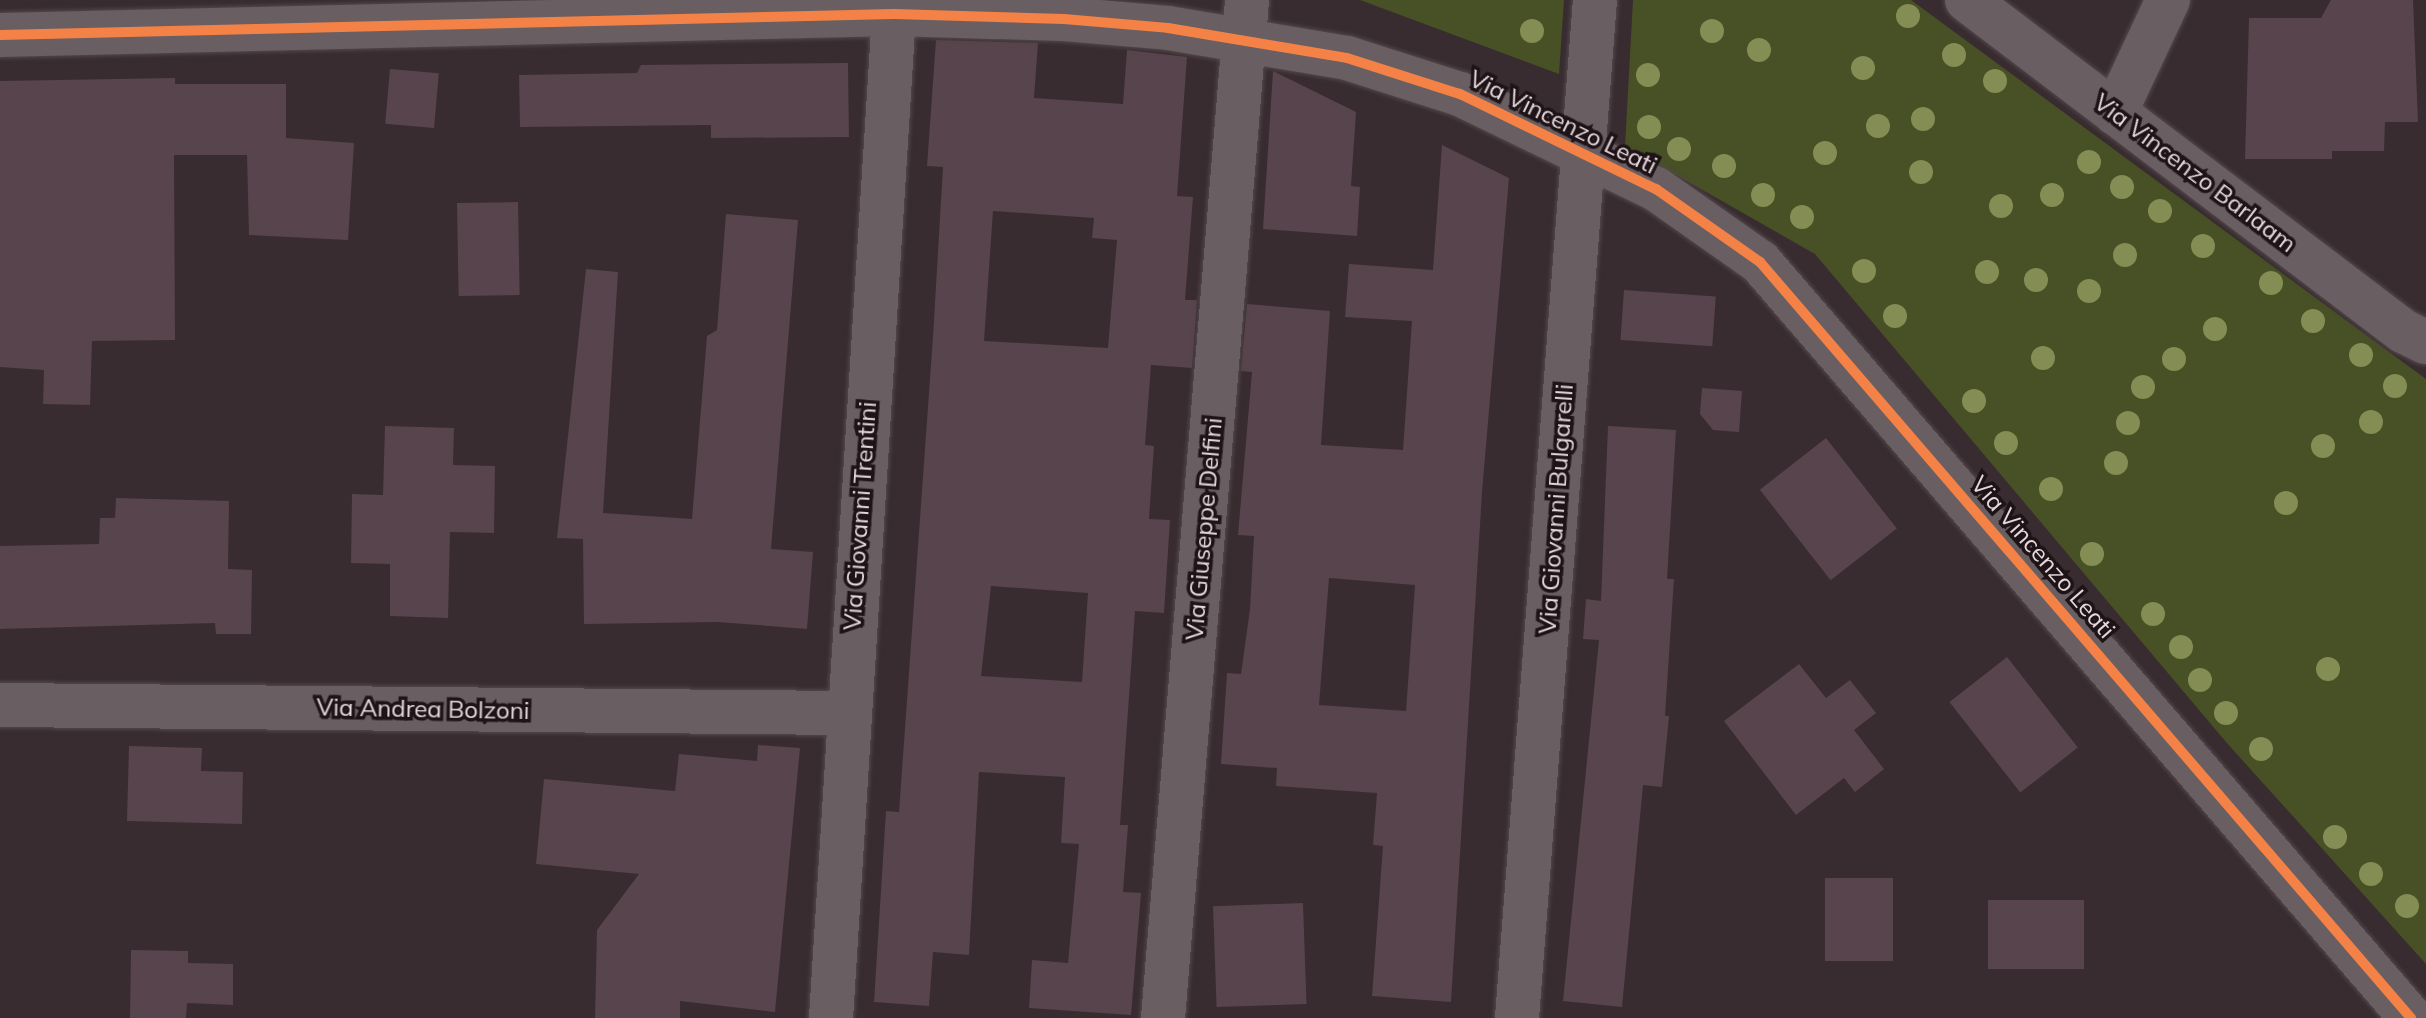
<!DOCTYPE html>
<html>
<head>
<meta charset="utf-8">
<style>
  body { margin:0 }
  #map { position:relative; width:2426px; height:1018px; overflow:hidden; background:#382c30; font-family:Mulish,sans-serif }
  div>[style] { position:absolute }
  .green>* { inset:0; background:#485026 }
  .building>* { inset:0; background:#58444c; transform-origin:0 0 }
  .roads { filter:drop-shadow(0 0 2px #53484c) drop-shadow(0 0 2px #53484c) }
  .minor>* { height:44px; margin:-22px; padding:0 22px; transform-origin:22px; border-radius:22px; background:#695e61 }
  .cycleway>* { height:10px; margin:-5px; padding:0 5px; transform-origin:5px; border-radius:5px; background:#f48246 }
  .trees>* { width:24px; height:24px; margin:-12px; border-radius:50%; background:#848d53 }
  span { translate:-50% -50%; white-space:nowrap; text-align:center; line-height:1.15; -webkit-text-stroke:7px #1e1417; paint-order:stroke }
  .street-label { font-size:24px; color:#e6d8dc }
</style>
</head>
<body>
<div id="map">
  <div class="green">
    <i style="clip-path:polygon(1360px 0,1564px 0,1559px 74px)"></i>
    <i style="clip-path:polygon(1633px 0,1911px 0,2426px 379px,2426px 964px,2226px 742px,1815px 254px,1625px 146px)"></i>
  </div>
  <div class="building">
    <i style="clip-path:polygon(2331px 0,2413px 0,2418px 122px,2385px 122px,2384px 151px,2332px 151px,2332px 159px,2245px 159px,2249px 18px,2321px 18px)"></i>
    <i style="clip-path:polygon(evenodd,936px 40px,1038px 43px,1034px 98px,1123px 104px,1127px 50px,1187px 57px,1177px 196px,1193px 197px,1185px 300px,1197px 300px,1192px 368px,1151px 365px,1145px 445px,1154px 446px,1149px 519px,1170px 520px,1164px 613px,1135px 611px,1120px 825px,1128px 825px,1123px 892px,1141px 893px,1131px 1015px,1029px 1008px,1032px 960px,1068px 963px,1079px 844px,1061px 843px,1065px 777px,979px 772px,969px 955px,933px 952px,929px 1006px,874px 1002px,886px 811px,899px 812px,933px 337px,943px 167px,927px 166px,936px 40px,993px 211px,1094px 218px,1092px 238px,1117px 240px,1108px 348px,984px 341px,993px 211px,936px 40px,991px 586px,1088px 593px,1082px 682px,981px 676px,991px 586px)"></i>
    <i style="clip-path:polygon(848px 63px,849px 137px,711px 138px,711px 125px,520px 127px,519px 75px,637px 73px,641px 65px)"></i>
    <i style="left:390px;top:69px;width:49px;height:55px;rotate:5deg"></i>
    <i style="clip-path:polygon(1273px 71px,1356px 112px,1351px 186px,1360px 187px,1357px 236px,1263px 229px)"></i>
    <i style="clip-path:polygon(175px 78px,175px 84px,286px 84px,286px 138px,354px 143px,348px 240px,249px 235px,247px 155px,174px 155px,175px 340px,92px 341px,90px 405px,43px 404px,44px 370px,0 367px,0 81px)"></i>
    <i style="clip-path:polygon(evenodd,1442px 145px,1509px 178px,1482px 492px,1451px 1002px,1372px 996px,1383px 846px,1373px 845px,1377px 793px,1276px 786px,1277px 768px,1221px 764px,1227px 673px,1241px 674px,1250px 609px,1254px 536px,1238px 535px,1252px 372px,1241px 371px,1247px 304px,1330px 311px,1321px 445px,1403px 450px,1412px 321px,1345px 317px,1349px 264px,1433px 270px,1442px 145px,1329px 578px,1415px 585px,1406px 711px,1319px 705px,1329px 578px)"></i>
    <i style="left:518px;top:202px;width:93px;height:61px;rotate:89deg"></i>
    <i style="clip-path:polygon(726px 214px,798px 220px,771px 549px,813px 552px,807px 629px,718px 622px,584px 624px,583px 539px,557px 538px,586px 269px,618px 272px,603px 513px,692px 519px,707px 336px,717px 330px)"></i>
    <i style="left:1624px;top:290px;width:92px;height:50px;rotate:4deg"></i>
    <i style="clip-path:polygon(1702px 388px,1742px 391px,1739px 432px,1713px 430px,1700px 414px)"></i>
    <i style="clip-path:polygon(385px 426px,454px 428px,453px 465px,495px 466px,494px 533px,450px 532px,448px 618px,390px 616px,390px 564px,351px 563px,352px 494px,383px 495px)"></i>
    <i style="clip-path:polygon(1608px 426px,1676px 430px,1667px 579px,1674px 579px,1665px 716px,1669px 716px,1662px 787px,1643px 785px,1622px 1007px,1563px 1001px,1599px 640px,1583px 639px,1586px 599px,1601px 601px)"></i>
    <i style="left:1826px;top:438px;width:115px;height:84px;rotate:52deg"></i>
    <i style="clip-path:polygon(116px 498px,229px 501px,228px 569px,252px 570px,251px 634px,216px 634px,215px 623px,0 629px,0 546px,99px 544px,100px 518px,115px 518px)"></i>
    <i style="left:2007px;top:657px;width:115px;height:73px;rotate:52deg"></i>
    <i style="clip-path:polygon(1799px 664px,1826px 698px,1850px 680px,1876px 713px,1854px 730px,1884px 769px,1855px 792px,1844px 778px,1796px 815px,1724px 721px)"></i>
    <i style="clip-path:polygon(758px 745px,800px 748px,775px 1012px,680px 1001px,680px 1018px,595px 1018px,597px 930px,639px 874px,536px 864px,544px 779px,675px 791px,679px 754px,757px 761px)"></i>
    <i style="clip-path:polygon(129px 746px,202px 748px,201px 771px,243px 772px,242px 824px,127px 821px)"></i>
    <i style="left:1825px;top:878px;width:68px;height:83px"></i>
    <i style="left:1988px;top:900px;width:96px;height:69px"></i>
    <i style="left:1303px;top:903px;width:101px;height:90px;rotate:88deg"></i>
    <i style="clip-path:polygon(131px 950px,188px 951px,188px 963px,233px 964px,233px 1005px,187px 1003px,186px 1018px,130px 1018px)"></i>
  </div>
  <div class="roads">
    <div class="minor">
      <i style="left:1967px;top:0;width:547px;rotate:37.2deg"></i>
      <i style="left:2403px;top:331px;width:25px;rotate:26deg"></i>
      <i style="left:0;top:35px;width:894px;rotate:-1.35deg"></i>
      <i style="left:894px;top:14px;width:170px;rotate:1.7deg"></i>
      <i style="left:1064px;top:19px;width:104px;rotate:4.9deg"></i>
      <i style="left:1168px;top:28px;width:181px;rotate:9.5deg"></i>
      <i style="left:1347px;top:58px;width:119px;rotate:17.7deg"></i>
      <i style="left:1460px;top:94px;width:218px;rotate:25.9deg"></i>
      <i style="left:1656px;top:189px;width:127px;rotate:35.1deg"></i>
      <i style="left:1760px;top:262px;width:998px;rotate:49.27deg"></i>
      <i style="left:2115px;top:113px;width:125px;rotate:-64.9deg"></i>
      <i style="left:0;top:705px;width:847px;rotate:0.54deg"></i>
      <i style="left:831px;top:1018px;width:1006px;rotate:-86.41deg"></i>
      <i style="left:1163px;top:1018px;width:1021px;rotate:-85.28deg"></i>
      <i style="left:1517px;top:1018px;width:1021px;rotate:-85.62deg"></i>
    </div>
  </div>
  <div class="cycleway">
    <i style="left:0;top:35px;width:894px;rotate:-1.35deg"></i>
    <i style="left:894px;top:14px;width:170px;rotate:1.7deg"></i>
    <i style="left:1064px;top:19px;width:104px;rotate:4.9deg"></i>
    <i style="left:1168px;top:28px;width:181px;rotate:9.5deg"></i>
    <i style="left:1347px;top:58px;width:119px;rotate:17.7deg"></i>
    <i style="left:1460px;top:94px;width:218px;rotate:25.9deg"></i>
    <i style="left:1656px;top:189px;width:127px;rotate:35.1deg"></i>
    <i style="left:1760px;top:262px;width:998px;rotate:49.27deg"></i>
  </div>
  <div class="trees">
    <i style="left:1908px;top:16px"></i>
    <i style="left:1532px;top:31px"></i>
    <i style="left:1712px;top:31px"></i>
    <i style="left:1759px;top:50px"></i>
    <i style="left:1954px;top:55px"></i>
    <i style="left:1863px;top:68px"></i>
    <i style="left:1648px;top:75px"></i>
    <i style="left:1995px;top:81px"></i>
    <i style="left:1923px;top:119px"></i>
    <i style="left:1878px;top:126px"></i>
    <i style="left:1649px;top:127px"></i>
    <i style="left:1679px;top:149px"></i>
    <i style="left:1825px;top:153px"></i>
    <i style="left:2089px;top:162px"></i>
    <i style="left:1724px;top:166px"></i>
    <i style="left:1921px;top:172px"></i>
    <i style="left:2122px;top:187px"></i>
    <i style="left:1763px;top:195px"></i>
    <i style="left:2052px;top:195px"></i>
    <i style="left:2001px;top:206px"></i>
    <i style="left:2160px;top:211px"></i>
    <i style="left:1802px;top:217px"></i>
    <i style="left:2203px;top:246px"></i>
    <i style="left:2125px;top:255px"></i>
    <i style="left:1864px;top:271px"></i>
    <i style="left:1987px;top:272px"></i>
    <i style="left:2036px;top:280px"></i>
    <i style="left:2271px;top:283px"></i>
    <i style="left:2089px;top:291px"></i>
    <i style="left:1895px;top:316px"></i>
    <i style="left:2313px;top:321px"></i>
    <i style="left:2215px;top:329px"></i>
    <i style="left:2361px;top:355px"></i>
    <i style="left:2043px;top:358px"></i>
    <i style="left:2174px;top:359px"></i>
    <i style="left:2395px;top:386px"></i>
    <i style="left:2143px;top:387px"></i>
    <i style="left:1974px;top:401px"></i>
    <i style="left:2371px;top:422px"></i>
    <i style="left:2128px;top:423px"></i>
    <i style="left:2006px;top:443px"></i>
    <i style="left:2323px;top:446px"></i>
    <i style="left:2116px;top:463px"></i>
    <i style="left:2051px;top:489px"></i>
    <i style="left:2286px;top:503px"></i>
    <i style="left:2092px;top:554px"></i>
    <i style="left:2153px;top:614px"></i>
    <i style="left:2181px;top:647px"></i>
    <i style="left:2328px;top:669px"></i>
    <i style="left:2200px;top:680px"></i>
    <i style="left:2226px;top:713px"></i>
    <i style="left:2261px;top:749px"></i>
    <i style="left:2335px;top:837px"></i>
    <i style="left:2371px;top:874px"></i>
    <i style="left:2407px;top:906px"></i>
  </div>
  <div class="street-label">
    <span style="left:1563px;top:122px;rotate:26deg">Via Vincenzo Leati</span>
    <span style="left:2195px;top:173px;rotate:37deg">Via Vincenzo Barlaam</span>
    <span style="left:1556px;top:509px;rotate:-86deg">Via Giovanni Bulgarelli</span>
    <span style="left:860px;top:516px;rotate:-86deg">Via Giovanni Trentini</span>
    <span style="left:1204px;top:529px;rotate:-85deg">Via Giuseppe Delfini</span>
    <span style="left:2043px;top:557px;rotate:49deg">Via Vincenzo Leati</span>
    <span style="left:423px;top:709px;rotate:1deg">Via Andrea Bolzoni</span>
  </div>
</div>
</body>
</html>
